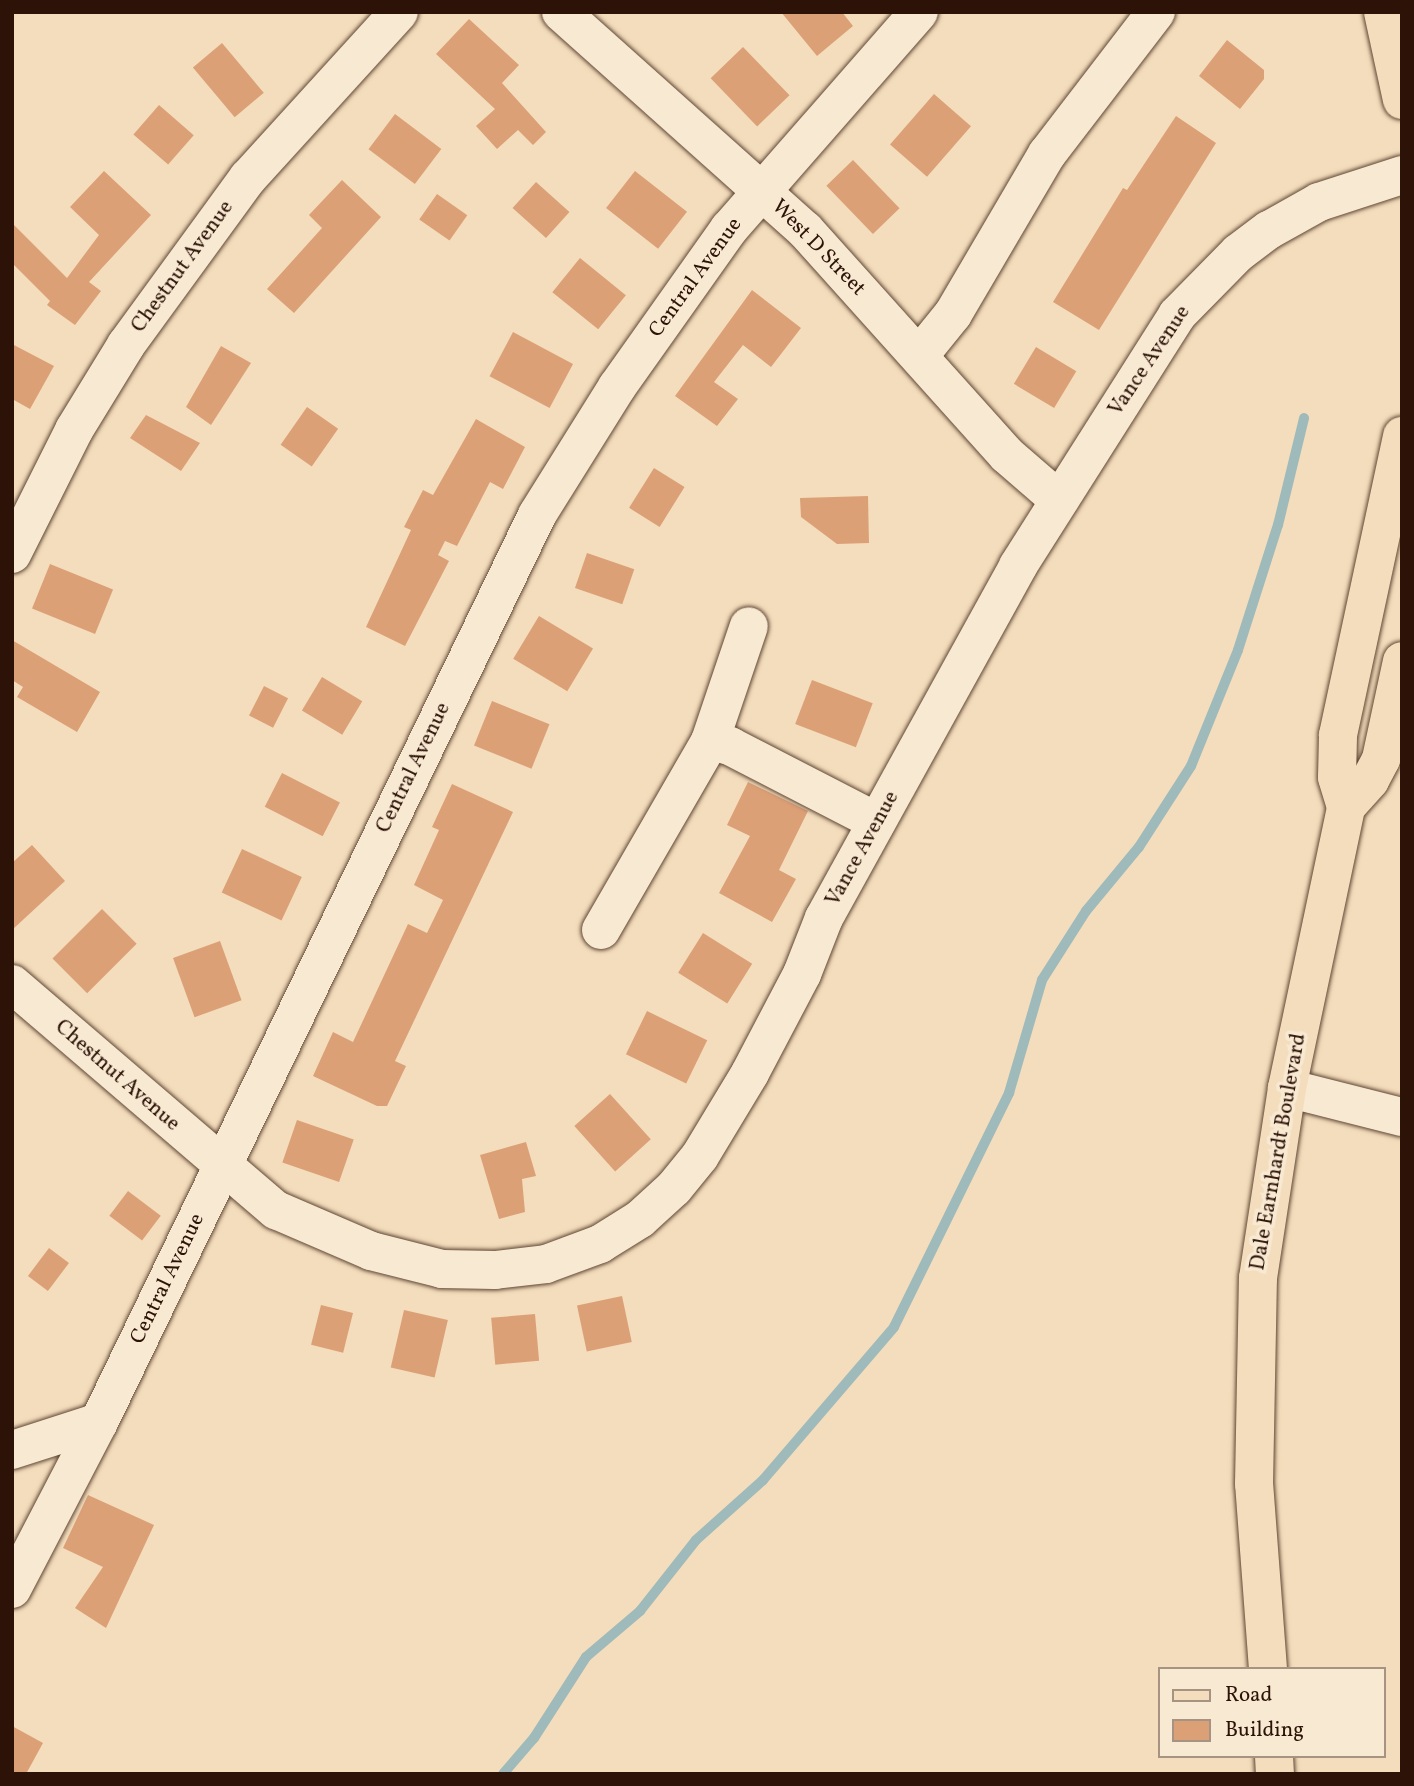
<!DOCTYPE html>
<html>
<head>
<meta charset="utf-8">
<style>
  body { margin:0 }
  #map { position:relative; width:1414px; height:1786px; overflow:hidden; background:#f4ddbc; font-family:Vollkorn,serif }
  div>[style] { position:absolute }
  .stream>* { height:10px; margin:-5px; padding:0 5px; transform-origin:5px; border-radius:5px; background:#9fbaba }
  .building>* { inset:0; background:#dca077; transform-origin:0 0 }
  .roads { filter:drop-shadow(0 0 2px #5f4634) drop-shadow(0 0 2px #5f4634) }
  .minor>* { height:38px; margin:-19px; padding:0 19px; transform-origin:19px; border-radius:19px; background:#f8e9d3 }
  .major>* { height:38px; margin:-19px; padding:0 19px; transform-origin:19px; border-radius:19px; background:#f4ddbc }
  span { translate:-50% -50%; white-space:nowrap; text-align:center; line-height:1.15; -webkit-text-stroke:7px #f8e9d3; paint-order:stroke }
  .street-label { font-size:21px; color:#2d1307 }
  .frame { position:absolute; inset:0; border:14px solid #2d1307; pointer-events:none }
  .legend { position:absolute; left:1158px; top:1667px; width:228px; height:91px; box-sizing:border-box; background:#f8e9d3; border:2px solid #a79381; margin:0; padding:9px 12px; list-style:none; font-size:21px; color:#2d1307 }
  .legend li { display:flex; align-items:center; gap:14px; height:35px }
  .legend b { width:35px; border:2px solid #a79381 }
</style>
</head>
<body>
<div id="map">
  <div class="stream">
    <i style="left:503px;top:1774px;width:48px;rotate:-49.3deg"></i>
    <i style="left:534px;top:1738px;width:96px;rotate:-57.3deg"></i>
    <i style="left:586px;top:1657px;width:71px;rotate:-40.4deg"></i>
    <i style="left:640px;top:1611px;width:90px;rotate:-51.7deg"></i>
    <i style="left:696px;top:1540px;width:90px;rotate:-41.8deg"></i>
    <i style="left:763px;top:1480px;width:201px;rotate:-49.4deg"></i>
    <i style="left:894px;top:1327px;width:261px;rotate:-63.8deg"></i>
    <i style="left:1009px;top:1093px;width:118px;rotate:-73.7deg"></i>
    <i style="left:1042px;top:980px;width:82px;rotate:-57.5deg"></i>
    <i style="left:1086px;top:911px;width:83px;rotate:-50.4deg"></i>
    <i style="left:1139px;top:847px;width:96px;rotate:-57.3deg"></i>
    <i style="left:1191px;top:766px;width:125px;rotate:-67.9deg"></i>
    <i style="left:1238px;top:650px;width:131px;rotate:-72.3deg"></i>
    <i style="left:1278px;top:525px;width:110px;rotate:-76.3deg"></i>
  </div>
  <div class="building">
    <i style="clip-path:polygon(781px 12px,842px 12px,853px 26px,817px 56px)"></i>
    <i style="clip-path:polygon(469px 19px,519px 65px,502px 83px,546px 132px,533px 145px,518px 130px,497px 149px,476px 126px,495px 109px,436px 54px)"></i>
    <i style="clip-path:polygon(1227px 40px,1264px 70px,1264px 79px,1240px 109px,1199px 76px)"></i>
    <i style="left:222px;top:43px;width:65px;height:38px;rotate:50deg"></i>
    <i style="left:743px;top:47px;width:67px;height:45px;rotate:46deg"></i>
    <i style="left:934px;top:94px;width:49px;height:67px;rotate:41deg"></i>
    <i style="left:159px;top:105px;width:46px;height:39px;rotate:41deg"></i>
    <i style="left:395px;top:114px;width:58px;height:44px;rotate:37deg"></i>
    <i style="clip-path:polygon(1176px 116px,1216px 143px,1099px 330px,1053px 302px,1123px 188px,1127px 190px)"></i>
    <i style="left:853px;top:160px;width:67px;height:37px;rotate:46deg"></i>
    <i style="clip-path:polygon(104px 171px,151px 215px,89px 282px,101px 291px,75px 325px,47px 305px,50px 301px,12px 263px,12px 223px,67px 278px,99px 235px,70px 207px)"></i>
    <i style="left:635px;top:171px;width:66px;height:47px;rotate:38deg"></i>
    <i style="clip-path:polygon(342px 180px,381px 217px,294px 313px,267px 289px,322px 228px,309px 215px)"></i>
    <i style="left:536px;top:182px;width:45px;height:35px;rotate:42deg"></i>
    <i style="left:437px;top:194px;width:37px;height:31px;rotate:35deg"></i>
    <i style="left:580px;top:258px;width:59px;height:44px;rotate:39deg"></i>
    <i style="clip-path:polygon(752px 290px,801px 328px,771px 367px,743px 345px,714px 382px,738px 399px,717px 426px,675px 396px)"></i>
    <i style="left:513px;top:332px;width:68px;height:50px;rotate:28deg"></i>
    <i style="clip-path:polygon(12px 344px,54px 366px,30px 409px,12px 399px)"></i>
    <i style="clip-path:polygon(221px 346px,251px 363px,211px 425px,186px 407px)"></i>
    <i style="left:1036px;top:347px;width:47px;height:43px;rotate:31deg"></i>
    <i style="left:307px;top:407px;width:38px;height:46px;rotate:35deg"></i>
    <i style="clip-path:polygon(146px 415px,200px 443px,181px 471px,130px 438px)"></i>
    <i style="clip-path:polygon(476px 419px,525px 447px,503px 489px,490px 482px,457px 546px,445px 541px,438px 555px,449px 561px,405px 646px,366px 627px,411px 530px,404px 527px,423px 490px,433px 495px)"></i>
    <i style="left:654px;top:468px;width:36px;height:47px;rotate:32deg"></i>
    <i style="clip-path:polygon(868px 496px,869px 543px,837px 544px,801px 517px,800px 498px)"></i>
    <i style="left:587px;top:553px;width:50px;height:37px;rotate:19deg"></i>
    <i style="left:50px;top:564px;width:68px;height:48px;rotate:22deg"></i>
    <i style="left:539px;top:616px;width:63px;height:50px;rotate:31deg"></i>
    <i style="clip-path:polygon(12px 640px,100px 692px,77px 732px,17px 697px,23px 687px,12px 680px)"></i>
    <i style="left:322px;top:677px;width:47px;height:39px;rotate:31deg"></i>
    <i style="left:812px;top:680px;width:65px;height:47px;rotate:21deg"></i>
    <i style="left:264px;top:686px;width:27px;height:33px;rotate:27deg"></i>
    <i style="left:492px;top:701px;width:62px;height:48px;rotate:22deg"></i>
    <i style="left:282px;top:773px;width:65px;height:38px;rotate:27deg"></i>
    <i style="clip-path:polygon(748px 782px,808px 811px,779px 870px,796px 879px,772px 922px,719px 893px,750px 836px,727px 825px)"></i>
    <i style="clip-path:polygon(452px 784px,513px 812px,395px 1061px,406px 1066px,387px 1106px,377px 1106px,313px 1076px,333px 1032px,353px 1042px,408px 924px,427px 933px,443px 900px,414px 885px,439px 830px,432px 827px)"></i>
    <i style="clip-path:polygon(32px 845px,65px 881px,12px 930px,12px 863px)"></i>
    <i style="left:242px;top:849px;width:66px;height:48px;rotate:25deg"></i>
    <i style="left:102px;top:909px;width:49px;height:70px;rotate:45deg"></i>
    <i style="left:703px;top:933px;width:58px;height:47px;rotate:32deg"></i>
    <i style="left:220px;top:941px;width:63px;height:50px;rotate:70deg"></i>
    <i style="left:647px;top:1011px;width:67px;height:48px;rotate:26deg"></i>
    <i style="left:610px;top:1094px;width:61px;height:48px;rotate:48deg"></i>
    <i style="left:297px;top:1120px;width:60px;height:45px;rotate:19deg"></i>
    <i style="clip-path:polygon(526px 1142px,536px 1176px,522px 1179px,525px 1212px,499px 1219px,480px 1155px)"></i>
    <i style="left:128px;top:1191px;width:41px;height:31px;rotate:37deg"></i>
    <i style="left:49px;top:1248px;width:25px;height:35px;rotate:37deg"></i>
    <i style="left:622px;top:1296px;width:47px;height:46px;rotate:78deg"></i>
    <i style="left:321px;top:1305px;width:33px;height:41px;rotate:14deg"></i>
    <i style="left:404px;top:1310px;width:45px;height:59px;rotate:13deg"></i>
    <i style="left:535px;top:1314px;width:47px;height:44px;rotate:85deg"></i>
    <i style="clip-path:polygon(88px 1495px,154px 1525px,106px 1628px,75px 1608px,103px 1567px,63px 1548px)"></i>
    <i style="clip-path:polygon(12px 1726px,43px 1743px,26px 1774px,12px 1774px)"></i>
  </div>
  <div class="roads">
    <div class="minor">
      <i style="left:561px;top:12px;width:327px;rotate:41.8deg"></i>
      <i style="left:805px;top:230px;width:302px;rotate:48.1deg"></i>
      <i style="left:1007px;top:455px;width:69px;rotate:40.9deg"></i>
      <i style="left:919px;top:356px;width:54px;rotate:-51deg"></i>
      <i style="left:953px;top:314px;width:186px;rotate:-59.6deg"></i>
      <i style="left:1047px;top:154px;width:179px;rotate:-52.5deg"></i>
      <i style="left:12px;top:554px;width:139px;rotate:-63.4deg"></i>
      <i style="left:74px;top:430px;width:100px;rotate:-58.5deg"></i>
      <i style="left:126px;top:345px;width:207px;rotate:-53.9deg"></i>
      <i style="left:248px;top:178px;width:224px;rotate:-47.7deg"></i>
      <i style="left:710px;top:741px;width:121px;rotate:-71.3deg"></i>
      <i style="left:601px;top:930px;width:218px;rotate:-60deg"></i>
      <i style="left:710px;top:741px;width:21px;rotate:14deg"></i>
      <i style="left:730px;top:746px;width:165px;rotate:27.3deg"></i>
      <i style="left:12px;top:984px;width:348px;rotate:40.6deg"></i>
      <i style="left:276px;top:1210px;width:103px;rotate:23.3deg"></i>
      <i style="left:371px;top:1251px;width:73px;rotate:14.2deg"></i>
      <i style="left:442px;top:1269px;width:53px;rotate:1.1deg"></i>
      <i style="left:495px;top:1270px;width:51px;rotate:-6.7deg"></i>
      <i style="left:546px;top:1264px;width:58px;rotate:-20.3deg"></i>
      <i style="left:600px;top:1244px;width:47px;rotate:-32deg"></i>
      <i style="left:640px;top:1219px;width:46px;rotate:-42.4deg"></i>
      <i style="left:674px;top:1188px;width:41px;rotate:-50.9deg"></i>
      <i style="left:700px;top:1156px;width:97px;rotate:-58.9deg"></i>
      <i style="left:750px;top:1073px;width:112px;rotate:-62.3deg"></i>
      <i style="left:802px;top:974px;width:60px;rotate:-68.6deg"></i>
      <i style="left:824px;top:918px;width:402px;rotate:-61.1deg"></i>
      <i style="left:1018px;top:566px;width:297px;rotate:-57.6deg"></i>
      <i style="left:1177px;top:315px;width:87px;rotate:-45.5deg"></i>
      <i style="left:1238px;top:253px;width:39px;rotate:-37deg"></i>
      <i style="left:1269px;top:230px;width:57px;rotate:-29.2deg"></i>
      <i style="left:1319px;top:202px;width:87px;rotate:-18deg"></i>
      <i style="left:1287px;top:1088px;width:119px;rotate:14.2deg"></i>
      <i style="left:12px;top:1450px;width:91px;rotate:-17.8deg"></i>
      <i style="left:12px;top:1589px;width:188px;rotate:-62.5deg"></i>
      <i style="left:99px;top:1422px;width:1007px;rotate:-64.22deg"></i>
      <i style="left:537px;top:515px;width:151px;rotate:-58deg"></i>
      <i style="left:617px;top:387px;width:194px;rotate:-54.7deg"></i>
      <i style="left:729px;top:229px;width:288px;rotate:-48.8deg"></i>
    </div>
    <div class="major">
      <i style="left:1383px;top:12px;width:90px;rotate:77.8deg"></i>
      <i style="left:1346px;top:807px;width:36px;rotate:-48deg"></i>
      <i style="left:1370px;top:780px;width:24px;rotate:-62deg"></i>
      <i style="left:1381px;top:759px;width:100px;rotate:-77.9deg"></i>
      <i style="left:1268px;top:1669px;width:186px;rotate:-94.3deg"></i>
      <i style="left:1254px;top:1484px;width:206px;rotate:-88.9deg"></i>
      <i style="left:1258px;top:1278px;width:192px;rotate:-81.3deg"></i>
      <i style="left:1287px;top:1088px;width:287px;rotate:-78.1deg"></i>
      <i style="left:1346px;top:807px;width:31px;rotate:-107deg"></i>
      <i style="left:1337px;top:777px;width:42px;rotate:-88.6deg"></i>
      <i style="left:1338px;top:735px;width:306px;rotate:-77.9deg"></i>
      <i style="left:1274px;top:1756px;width:18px;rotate:87deg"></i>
    </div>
  </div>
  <div class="street-label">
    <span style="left:818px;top:248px;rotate:46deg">West D Street</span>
    <span style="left:183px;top:267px;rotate:-54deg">Chestnut Avenue</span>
    <span style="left:696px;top:278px;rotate:-54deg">Central Avenue</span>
    <span style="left:1150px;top:361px;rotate:-56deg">Vance Avenue</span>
    <span style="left:414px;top:768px;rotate:-64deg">Central Avenue</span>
    <span style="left:863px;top:849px;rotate:-61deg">Vance Avenue</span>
    <span style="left:117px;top:1076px;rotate:41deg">Chestnut Avenue</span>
    <span style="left:1279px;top:1152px;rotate:-80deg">Dale Earnhardt Boulevard</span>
    <span style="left:168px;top:1279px;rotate:-64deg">Central Avenue</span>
  </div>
  <div class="frame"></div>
  <ul class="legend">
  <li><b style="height:9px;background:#f4ddbc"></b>Road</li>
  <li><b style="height:19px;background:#dca077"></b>Building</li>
  </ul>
</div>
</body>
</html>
